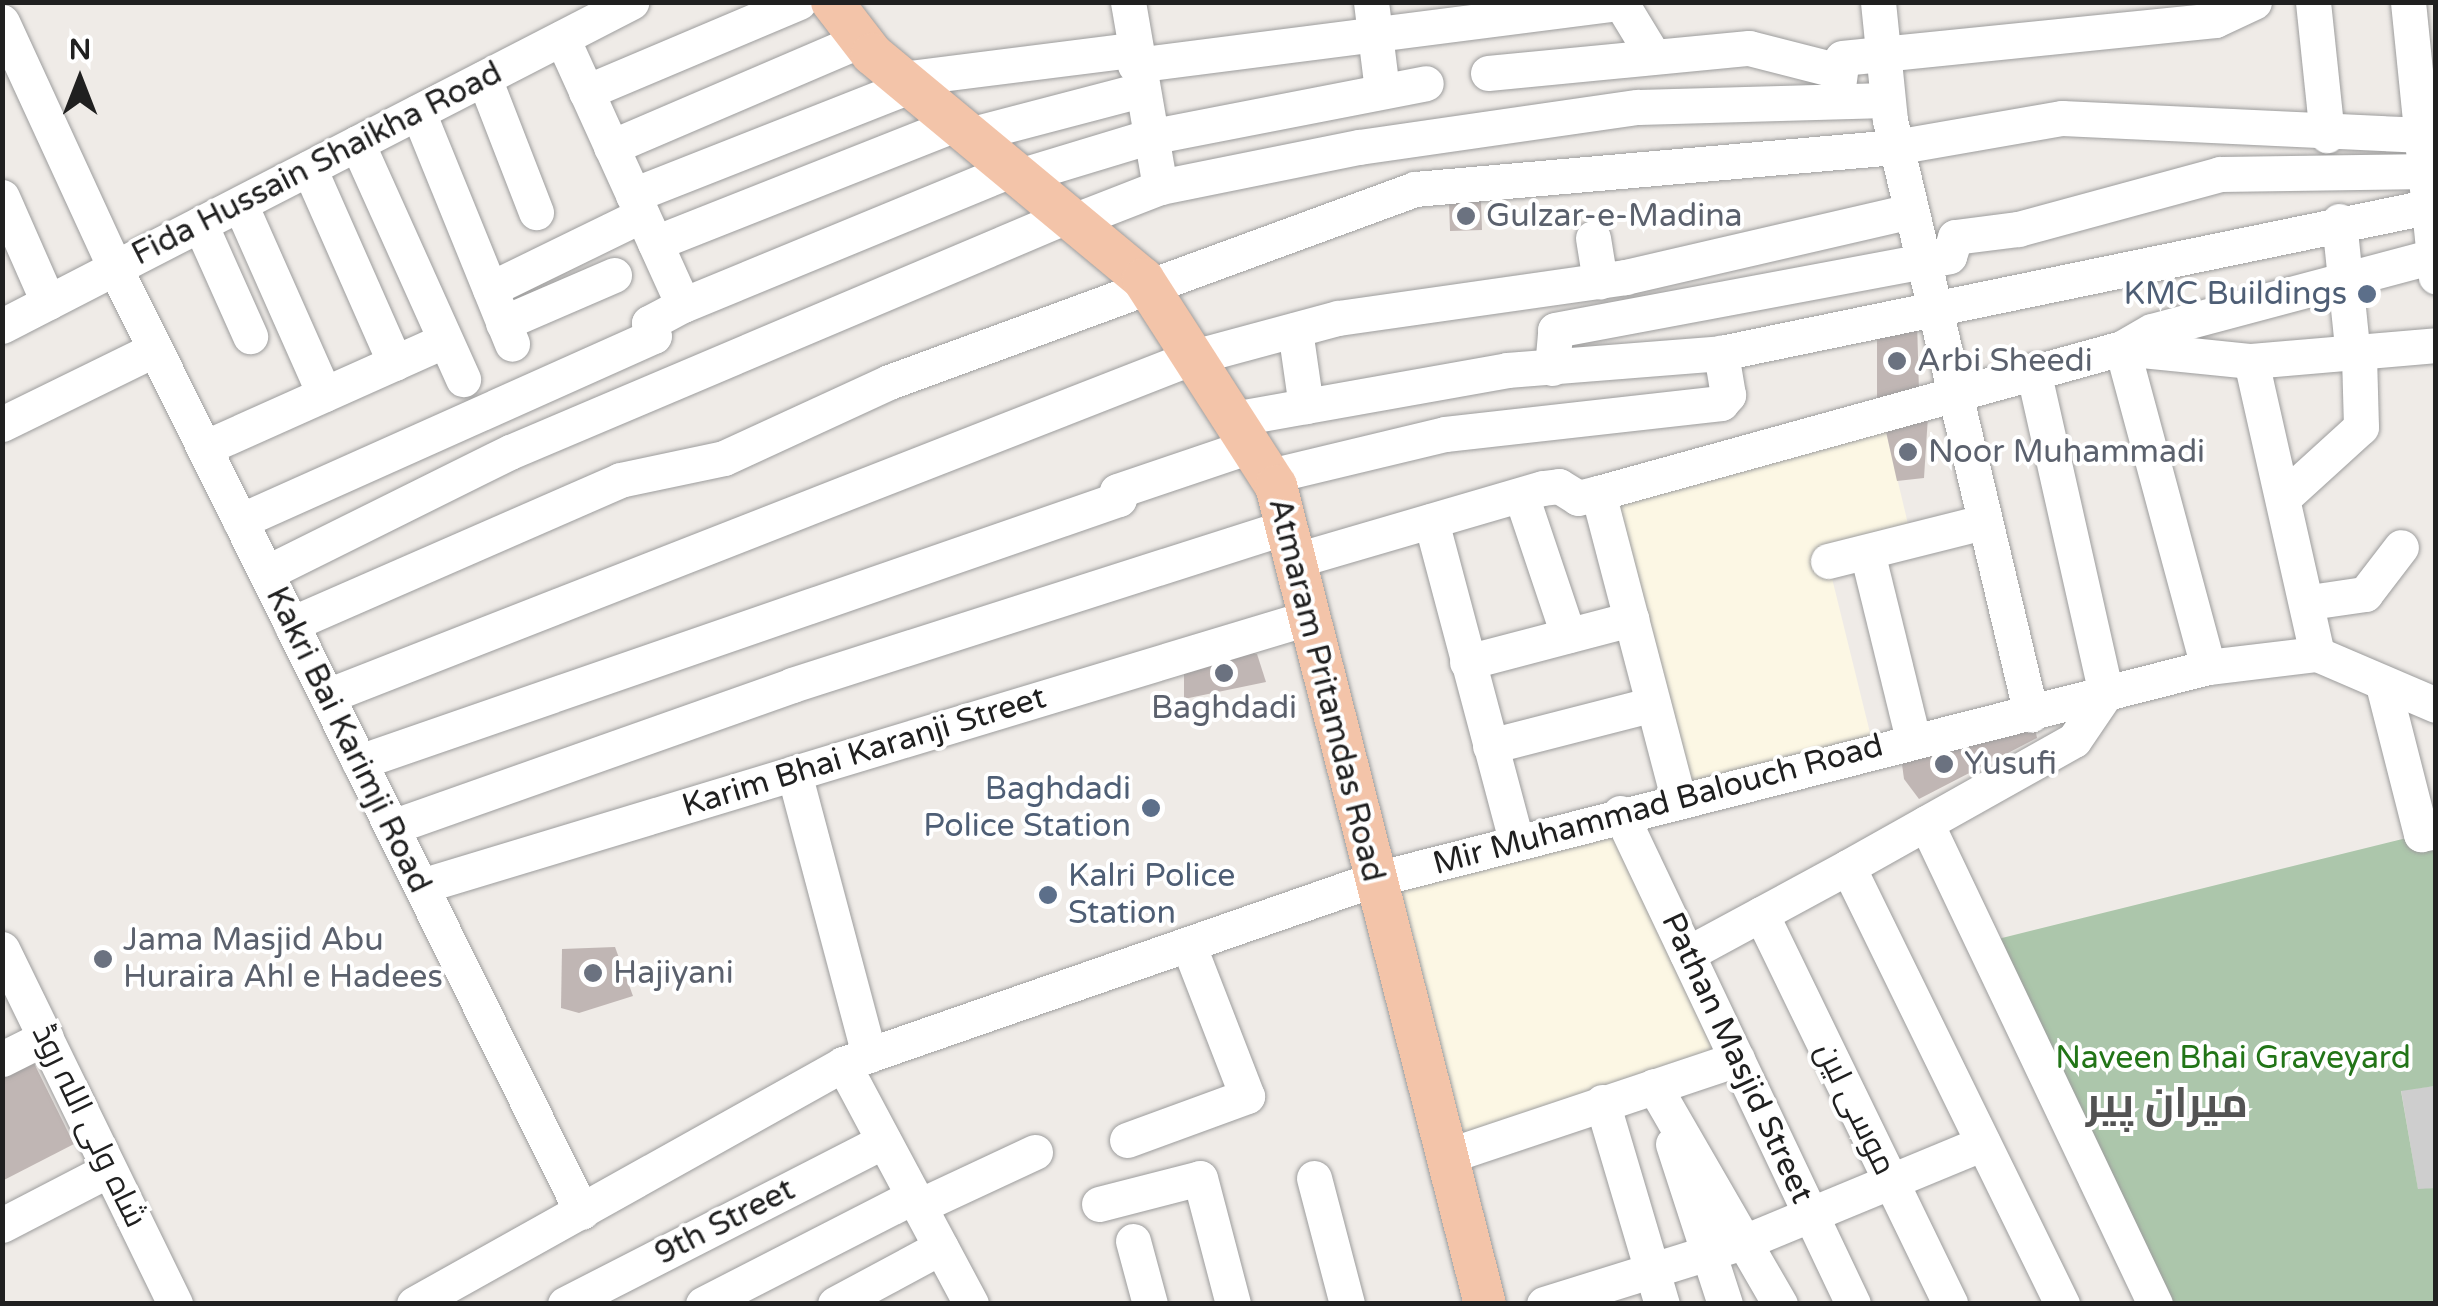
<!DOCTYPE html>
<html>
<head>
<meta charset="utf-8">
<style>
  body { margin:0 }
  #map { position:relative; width:2438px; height:1306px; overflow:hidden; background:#efebe7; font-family:"Varela Round",Cairo,sans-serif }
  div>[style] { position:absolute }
  .education>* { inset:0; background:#fcf7e4 }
  .religious>* { inset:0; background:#cecece }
  .cemetery>* { inset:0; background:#acc6ab }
  .building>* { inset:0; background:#c0b6b4; transform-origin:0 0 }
  .roads { filter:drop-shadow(0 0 2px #9d9d9d) drop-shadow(0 0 2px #9d9d9d) }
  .minor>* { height:35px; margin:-17.5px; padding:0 17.5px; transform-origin:17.5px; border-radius:17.5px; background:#fff }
  .major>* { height:42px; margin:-21px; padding:0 21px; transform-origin:21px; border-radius:21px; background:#f3c4a9 }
  .dots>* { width:28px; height:28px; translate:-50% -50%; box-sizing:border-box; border:5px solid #fff; border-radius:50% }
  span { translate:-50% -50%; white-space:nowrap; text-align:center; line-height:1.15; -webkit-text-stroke:8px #fff; paint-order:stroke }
  .street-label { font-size:32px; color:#202020 }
  .worship-label { font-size:32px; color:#5b616d }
  .left { translate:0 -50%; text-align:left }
  .service-label { font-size:32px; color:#4e5e75 }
  .right { translate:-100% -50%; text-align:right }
  .park-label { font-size:32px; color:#227517 }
  .district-label { font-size:42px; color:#535353; font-weight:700 }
  .frame { position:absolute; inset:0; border:5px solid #202020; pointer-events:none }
  .north { position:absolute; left:30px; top:30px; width:100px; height:100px; -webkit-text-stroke:8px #fff; paint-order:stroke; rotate:0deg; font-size:28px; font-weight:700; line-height:40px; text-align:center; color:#202020 }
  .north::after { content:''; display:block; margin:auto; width:35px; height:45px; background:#202020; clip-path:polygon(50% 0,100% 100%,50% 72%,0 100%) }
</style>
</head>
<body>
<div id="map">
  <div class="education">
    <i style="clip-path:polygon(1885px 427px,1912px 541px,1828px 562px,1874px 749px,1678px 798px,1598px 493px)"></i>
    <i style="clip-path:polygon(1620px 813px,1737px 1059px,1444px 1157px,1372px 880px)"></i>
  </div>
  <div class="religious">
    <i style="clip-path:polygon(2435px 1086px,2435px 1188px,2418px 1190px,2401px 1090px)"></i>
  </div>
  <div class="cemetery">
    <i style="clip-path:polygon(2435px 831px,2435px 1086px,2401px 1091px,2418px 1189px,2435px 1188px,2435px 1303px,2157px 1303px,1990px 941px)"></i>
  </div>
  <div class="building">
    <i style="left:1481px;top:201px;width:29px;height:32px;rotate:88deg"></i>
    <i style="clip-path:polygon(1917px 321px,1919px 392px,1877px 400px,1877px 329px)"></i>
    <i style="clip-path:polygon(1928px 416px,1924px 478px,1897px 481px,1885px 427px)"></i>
    <i style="clip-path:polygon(1232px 648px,1257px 654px,1266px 682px,1184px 699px,1184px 663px)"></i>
    <i style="clip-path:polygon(2033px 719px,2037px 738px,1919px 799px,1904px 779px,1900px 749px)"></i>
    <i style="clip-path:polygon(615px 947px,633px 996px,579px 1013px,561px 1008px,562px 949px)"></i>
    <i style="clip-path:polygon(28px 1051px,74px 1144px,2px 1181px,2px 1064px)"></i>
  </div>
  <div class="roads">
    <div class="minor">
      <i style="left:1128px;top:2px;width:188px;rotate:80.2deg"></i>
      <i style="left:1371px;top:2px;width:89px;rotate:82.9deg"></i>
      <i style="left:1878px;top:2px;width:119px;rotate:84.2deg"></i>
      <i style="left:1890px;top:120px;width:611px;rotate:76.65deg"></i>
      <i style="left:2313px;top:2px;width:134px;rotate:84deg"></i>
      <i style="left:2408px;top:2px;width:276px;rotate:84.2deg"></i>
      <i style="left:2px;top:22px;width:271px;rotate:65.3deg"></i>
      <i style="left:115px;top:268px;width:1053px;rotate:63.68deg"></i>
      <i style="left:562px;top:38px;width:293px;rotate:65.6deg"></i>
      <i style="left:1135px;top:65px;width:490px;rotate:-7.3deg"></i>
      <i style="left:1621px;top:3px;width:60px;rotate:58.7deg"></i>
      <i style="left:1488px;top:73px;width:262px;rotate:-5.5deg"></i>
      <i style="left:1749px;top:48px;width:89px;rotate:14.3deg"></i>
      <i style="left:484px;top:78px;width:144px;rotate:68.8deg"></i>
      <i style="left:901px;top:79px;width:233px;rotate:-7.2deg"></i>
      <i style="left:586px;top:92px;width:231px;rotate:-22.9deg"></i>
      <i style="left:1836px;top:101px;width:43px;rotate:-82.1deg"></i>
      <i style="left:1842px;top:58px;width:375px;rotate:-5.8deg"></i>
      <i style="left:2215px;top:20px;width:43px;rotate:-24.8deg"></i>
      <i style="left:418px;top:112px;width:250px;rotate:67.9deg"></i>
      <i style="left:969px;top:135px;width:177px;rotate:-14.7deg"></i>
      <i style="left:357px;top:143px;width:259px;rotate:65.8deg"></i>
      <i style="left:611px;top:147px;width:272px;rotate:-23.2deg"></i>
      <i style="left:309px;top:168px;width:213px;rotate:66.2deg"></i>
      <i style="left:1019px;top:176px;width:131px;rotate:-16.9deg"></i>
      <i style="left:1144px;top:138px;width:287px;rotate:-11deg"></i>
      <i style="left:633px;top:195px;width:298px;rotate:-21.5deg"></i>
      <i style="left:2px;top:197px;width:115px;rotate:66.3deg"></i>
      <i style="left:240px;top:204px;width:208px;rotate:66.1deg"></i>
      <i style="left:1073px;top:221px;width:93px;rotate:-21.3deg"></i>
      <i style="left:1160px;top:187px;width:203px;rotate:-11.4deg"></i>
      <i style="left:1359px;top:147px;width:282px;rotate:-8.2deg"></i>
      <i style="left:1638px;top:107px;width:249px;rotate:-1.6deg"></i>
      <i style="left:2339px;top:221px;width:136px;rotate:84.1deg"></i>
      <i style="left:200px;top:224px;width:123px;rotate:65.9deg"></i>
      <i style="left:1593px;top:238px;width:44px;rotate:80.8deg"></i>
      <i style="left:655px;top:243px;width:324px;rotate:-21.6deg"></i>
      <i style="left:490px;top:289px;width:169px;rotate:-26deg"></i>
      <i style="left:503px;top:323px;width:121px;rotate:-23.4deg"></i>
      <i style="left:2px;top:326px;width:708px;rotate:-27.25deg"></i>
      <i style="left:1295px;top:330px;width:77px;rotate:81.8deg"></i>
      <i style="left:2251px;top:361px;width:300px;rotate:77.3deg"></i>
      <i style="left:1552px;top:368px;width:38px;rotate:-85deg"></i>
      <i style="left:1555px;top:330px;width:401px;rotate:-10.6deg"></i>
      <i style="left:1949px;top:256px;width:20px;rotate:-72deg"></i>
      <i style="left:1955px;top:237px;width:64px;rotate:-7.2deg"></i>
      <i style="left:2018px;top:229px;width:209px;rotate:-15.2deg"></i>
      <i style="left:2220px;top:174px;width:210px;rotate:-0.8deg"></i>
      <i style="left:2033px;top:370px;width:331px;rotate:77.3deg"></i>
      <i style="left:2106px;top:693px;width:57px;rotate:124.2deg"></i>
      <i style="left:2074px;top:740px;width:259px;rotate:150.7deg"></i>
      <i style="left:1848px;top:867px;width:487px;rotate:63.9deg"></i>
      <i style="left:1233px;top:419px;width:278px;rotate:-10.1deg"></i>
      <i style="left:1507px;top:370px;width:215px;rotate:-4.5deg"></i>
      <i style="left:1721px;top:353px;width:730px;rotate:-11.69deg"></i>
      <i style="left:2px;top:424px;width:170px;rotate:-26.1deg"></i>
      <i style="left:204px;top:448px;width:264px;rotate:-24.1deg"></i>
      <i style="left:1270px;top:476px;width:180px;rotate:-13.5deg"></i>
      <i style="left:1445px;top:434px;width:278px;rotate:-6.4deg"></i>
      <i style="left:1721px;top:403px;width:11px;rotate:-49deg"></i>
      <i style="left:1728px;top:395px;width:43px;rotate:-99.5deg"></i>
      <i style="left:1598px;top:493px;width:315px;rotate:75.3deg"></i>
      <i style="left:1521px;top:495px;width:148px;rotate:71.4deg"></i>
      <i style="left:2284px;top:497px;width:104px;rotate:-42.3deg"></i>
      <i style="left:2361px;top:427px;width:71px;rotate:-91.6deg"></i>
      <i style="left:240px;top:521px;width:453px;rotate:-24.1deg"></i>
      <i style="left:654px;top:336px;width:14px;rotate:-111deg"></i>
      <i style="left:649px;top:323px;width:38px;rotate:-28deg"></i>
      <i style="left:683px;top:305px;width:355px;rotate:-22.4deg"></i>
      <i style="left:1431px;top:521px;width:331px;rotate:75.1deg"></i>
      <i style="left:1867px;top:552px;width:193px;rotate:76.2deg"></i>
      <i style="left:1293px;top:561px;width:260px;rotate:-16.3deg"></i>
      <i style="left:1543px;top:488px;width:16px;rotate:-7deg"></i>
      <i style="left:1559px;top:486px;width:22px;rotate:32deg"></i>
      <i style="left:1578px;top:498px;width:21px;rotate:-14deg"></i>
      <i style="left:1598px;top:493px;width:544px;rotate:-15.47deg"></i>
      <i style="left:2122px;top:348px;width:130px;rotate:5.8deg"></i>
      <i style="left:2251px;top:361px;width:186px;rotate:-4.9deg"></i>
      <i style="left:1828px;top:561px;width:160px;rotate:-14.1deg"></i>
      <i style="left:266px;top:573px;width:272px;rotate:-26.4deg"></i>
      <i style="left:510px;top:452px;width:605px;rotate:-22.96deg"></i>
      <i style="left:2310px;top:602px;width:56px;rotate:-8.3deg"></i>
      <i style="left:2365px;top:594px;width:59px;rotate:-52.5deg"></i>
      <i style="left:291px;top:624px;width:359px;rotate:-23.6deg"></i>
      <i style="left:620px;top:480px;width:106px;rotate:-11.9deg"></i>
      <i style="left:724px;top:458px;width:182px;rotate:-24.7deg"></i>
      <i style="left:889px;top:382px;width:560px;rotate:-20.15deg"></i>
      <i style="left:1415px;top:189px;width:482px;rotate:-5deg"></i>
      <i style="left:1895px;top:147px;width:169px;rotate:-9.9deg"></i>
      <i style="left:2062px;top:118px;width:363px;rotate:2.7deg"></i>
      <i style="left:1467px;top:662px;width:170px;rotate:-14.7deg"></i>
      <i style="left:2208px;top:667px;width:330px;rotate:-105.1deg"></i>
      <i style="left:2122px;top:348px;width:34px;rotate:-30deg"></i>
      <i style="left:2152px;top:331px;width:292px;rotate:-14.9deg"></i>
      <i style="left:2383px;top:685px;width:154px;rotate:75.7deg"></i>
      <i style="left:2421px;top:834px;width:15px;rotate:-11deg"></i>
      <i style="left:327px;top:696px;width:930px;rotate:-21.38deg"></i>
      <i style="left:1193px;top:357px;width:150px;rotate:-15.1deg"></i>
      <i style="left:1338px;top:318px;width:290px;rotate:-8.1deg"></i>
      <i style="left:1625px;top:277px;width:293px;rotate:-13deg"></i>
      <i style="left:1490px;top:746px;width:168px;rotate:-14.4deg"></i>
      <i style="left:359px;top:762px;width:804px;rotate:-19.09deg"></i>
      <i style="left:1119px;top:499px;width:8px;rotate:-104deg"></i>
      <i style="left:1117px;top:491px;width:140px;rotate:-18.7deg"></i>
      <i style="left:794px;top:773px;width:292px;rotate:75.1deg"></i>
      <i style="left:1620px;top:813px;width:543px;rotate:64.61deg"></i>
      <i style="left:1926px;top:823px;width:533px;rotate:64.54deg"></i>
      <i style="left:392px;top:827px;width:424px;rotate:-19.5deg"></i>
      <i style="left:792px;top:685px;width:519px;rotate:-17.74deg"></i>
      <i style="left:421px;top:886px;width:926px;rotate:-16.83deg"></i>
      <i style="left:1761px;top:914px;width:433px;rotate:64.1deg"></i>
      <i style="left:2px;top:949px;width:395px;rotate:64deg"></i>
      <i style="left:1687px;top:954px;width:183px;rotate:-28.4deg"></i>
      <i style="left:2px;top:1059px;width:49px;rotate:-26.6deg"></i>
      <i style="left:843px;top:1064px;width:272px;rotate:61.9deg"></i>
      <i style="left:1654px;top:1086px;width:252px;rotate:60deg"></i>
      <i style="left:1602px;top:1102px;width:211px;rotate:73.5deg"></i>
      <i style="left:1127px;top:1140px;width:128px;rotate:-20.1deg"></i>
      <i style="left:1247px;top:1096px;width:163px;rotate:-111.2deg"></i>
      <i style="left:1673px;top:1144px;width:168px;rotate:72deg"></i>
      <i style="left:1444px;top:1157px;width:309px;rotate:-18.5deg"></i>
      <i style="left:1314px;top:1178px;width:130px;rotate:75.3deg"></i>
      <i style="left:1099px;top:1204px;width:104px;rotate:-14.4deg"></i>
      <i style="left:1200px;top:1178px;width:130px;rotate:75.3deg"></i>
      <i style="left:919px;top:1206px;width:128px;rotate:-25deg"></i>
      <i style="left:2px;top:1225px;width:119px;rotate:-27.4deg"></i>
      <i style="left:1133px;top:1241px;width:65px;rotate:74.9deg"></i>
      <i style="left:414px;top:1304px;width:492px;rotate:-29.2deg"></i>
      <i style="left:843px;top:1064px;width:560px;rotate:-19.18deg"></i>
      <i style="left:1372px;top:880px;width:863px;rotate:-14.29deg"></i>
      <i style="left:2208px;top:667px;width:110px;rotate:-6.8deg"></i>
      <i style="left:2317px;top:654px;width:129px;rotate:23.2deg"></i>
      <i style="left:565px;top:1304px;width:358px;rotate:-27.1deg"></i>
      <i style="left:703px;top:1304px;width:237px;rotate:-27.1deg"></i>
      <i style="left:835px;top:1304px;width:120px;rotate:-28.3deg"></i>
      <i style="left:1544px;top:1304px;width:215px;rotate:-17.3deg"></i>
      <i style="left:1749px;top:1240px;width:253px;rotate:-22.5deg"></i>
    </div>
    <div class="major">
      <i style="left:832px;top:2px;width:66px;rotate:52.4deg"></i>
      <i style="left:872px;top:54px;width:352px;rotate:39.7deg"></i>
      <i style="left:1143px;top:279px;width:246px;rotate:57.3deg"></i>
      <i style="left:1276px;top:486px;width:844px;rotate:75.67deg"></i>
    </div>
  </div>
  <div class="dots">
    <i style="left:1466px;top:216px;background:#6b7280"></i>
    <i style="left:2367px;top:294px;background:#5c6f8a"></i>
    <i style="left:1897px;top:361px;background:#6b7280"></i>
    <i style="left:1908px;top:452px;background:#6b7280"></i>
    <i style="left:1224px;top:673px;background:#6b7280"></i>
    <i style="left:1944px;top:764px;background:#6b7280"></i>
    <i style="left:1151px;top:808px;background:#5c6f8a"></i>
    <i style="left:1048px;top:895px;background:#5c6f8a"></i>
    <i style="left:103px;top:959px;background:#6b7280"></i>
    <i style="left:593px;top:973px;background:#6b7280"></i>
  </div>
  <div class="street-label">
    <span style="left:317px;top:164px;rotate:-27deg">Fida Hussain Shaikha Road</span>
    <span style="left:1326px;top:690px;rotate:76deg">Atmaram Pritamdas Road</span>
    <span style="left:348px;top:740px;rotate:64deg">Kakri Bai Karimji Road</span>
    <span style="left:864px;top:752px;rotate:-17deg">Karim Bhai Karanji Street</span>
    <span style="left:1658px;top:805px;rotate:-15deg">Mir Muhammad Balouch Road</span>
    <span style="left:1737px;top:1058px;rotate:65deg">Pathan Masjid Street</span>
    <span style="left:1855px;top:1109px;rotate:64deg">موسی لین</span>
    <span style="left:89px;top:1126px;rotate:64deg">شاہ ولی اللہ روڈ</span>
    <span style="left:725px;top:1222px;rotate:-27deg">9th Street</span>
  </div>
  <div class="worship-label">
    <span class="left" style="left:1486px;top:216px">Gulzar-e-Madina</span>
    <span class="left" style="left:1917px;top:361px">Arbi Sheedi</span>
    <span class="left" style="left:1928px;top:452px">Noor Muhammadi</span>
    <span style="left:1224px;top:708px">Baghdadi</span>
    <span class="left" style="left:1964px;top:764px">Yusufi</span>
    <span class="left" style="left:123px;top:959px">Jama Masjid Abu<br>Huraira Ahl e Hadees</span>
    <span class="left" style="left:613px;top:973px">Hajiyani</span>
  </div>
  <div class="service-label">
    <span class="right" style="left:2347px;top:294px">KMC Buildings</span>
    <span class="right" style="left:1131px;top:808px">Baghdadi<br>Police Station</span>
    <span class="left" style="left:1068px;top:895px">Kalri Police<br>Station</span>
  </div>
  <div class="park-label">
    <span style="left:2233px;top:1058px">Naveen Bhai Graveyard</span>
  </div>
  <div class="district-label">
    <span style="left:2167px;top:1104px">میران پیر</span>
  </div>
  <div class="frame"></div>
  <div class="north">N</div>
</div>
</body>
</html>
